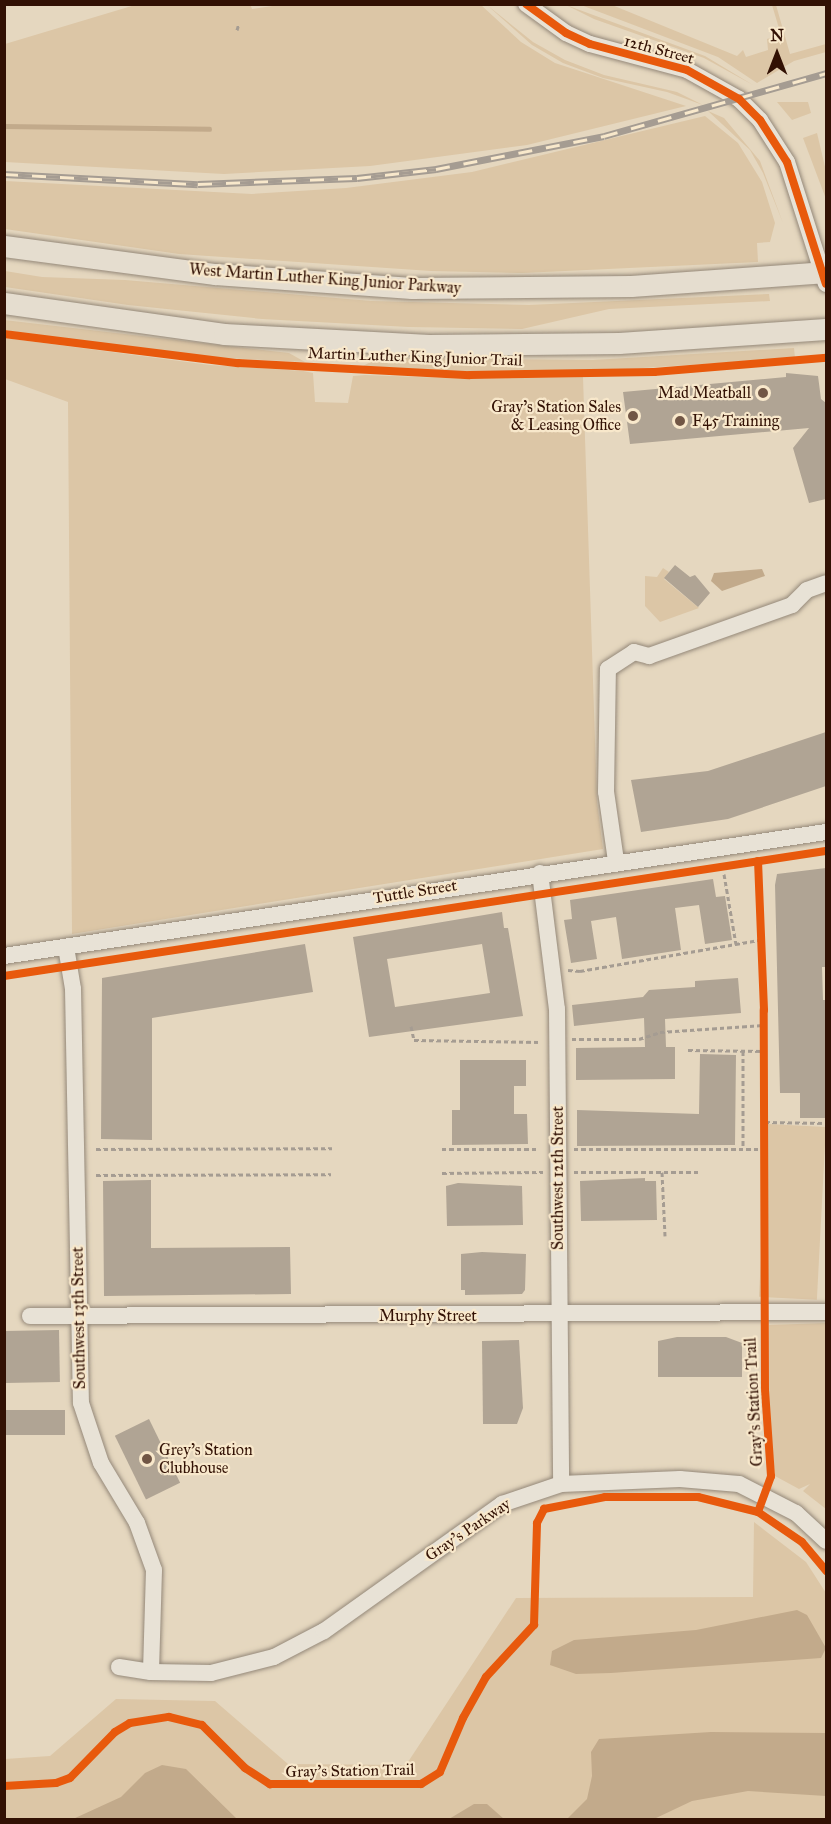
<!DOCTYPE html>
<html>
<head>
<meta charset="utf-8">
<style>
  body { margin:0 }
  #map { position:relative; width:831px; height:1824px; overflow:hidden; background:#e5d7bf; font-family:"IM FELL Great Primer",serif }
  div>[style] { position:absolute }
  .green>* { inset:0; background:#dcc6a6; transform-origin:0 0 }
  .water>* { inset:0; background:#c2aa8b }
  .stream>* { height:4.5px; margin:-2.25px; padding:0 2.25px; transform-origin:2.25px; border-radius:2.25px; background:#c2aa8b }
  .building>* { inset:0; background:#b0a494; transform-origin:0 0 }
  .path>* { height:3px; margin-top:-1.5px; transform-origin:0; background:repeating-linear-gradient(90deg,#a59c92 0 4.5px,transparent 0 7.5px) }
  .roads { filter:drop-shadow(0 0 2px #948879) drop-shadow(0 0 2px #948879) }
  .minor>* { height:16px; margin:-8px; padding:0 8px; transform-origin:8px; border-radius:8px; background:#e8e2d6 }
  .major>* { height:21px; margin:-10.5px; padding:0 10.5px; transform-origin:10.5px; border-radius:10.5px; background:#e5ddcf }
  .rail>* { height:7px; margin-top:-3.5px; transform-origin:0; background:repeating-linear-gradient(90deg,#f8e8cb 0 14px,#a59c92 0 28px); box-sizing:border-box; border-block:2px solid #a59c92 }
  .cycleway>* { height:8px; margin:-4px; padding:0 4px; transform-origin:4px; border-radius:4px; background:#e8590c }
  .dots>* { width:16px; height:16px; translate:-50% -50%; box-sizing:border-box; border:3px solid #f8e8cb; border-radius:50% }
  span { translate:-50% -50%; white-space:nowrap; text-align:center; line-height:1.15; -webkit-text-stroke:4.5px #f8e8cb; paint-order:stroke }
  .street-label { font-size:16px; color:#321104 }
  .poi-label { font-size:16px; color:#321104 }
  .right { translate:-100% -50%; text-align:right }
  .left { translate:0 -50%; text-align:left }
  .frame { position:absolute; inset:0; border:6px solid #321104; pointer-events:none }
  .north { position:absolute; left:747px; top:24px; width:60px; height:60px; -webkit-text-stroke:4px #f8e8cb; paint-order:stroke; rotate:0deg; font-size:16px; font-weight:700; line-height:24px; text-align:center; color:#321104 }
  .north::after { content:''; display:block; margin:auto; width:21px; height:27px; background:#321104; clip-path:polygon(50% 0,100% 100%,50% 72%,0 100%) }
</style>
</head>
<body>
<div id="map">
  <div class="green">
    <i style="clip-path:polygon(250px 4px,252px 9px,286px 4px,481px 5px,521px 42px,555px 63px,686px 106px,527px 145px,370px 166px,224px 174px,5px 162px,5px 44px,135px 5px)"></i>
    <i style="clip-path:polygon(487px 5px,533px 42px,565px 60px,604px 75px,677px 92px,703px 105px,667px 92px,603px 78px,563px 63px,532px 45px)"></i>
    <i style="clip-path:polygon(566px 5px,705px 56px,753px 85px,704px 58px,594px 19px)"></i>
    <i style="clip-path:polygon(581px 5px,612px 5px,737px 56px,743px 50px,746px 57px,768px 50px,767px 39px,781px 35px,772px 5px,776px 5px,790px 54px,826px 44px,826px 52px,794px 61px,757px 83px,718px 57px)"></i>
    <i style="clip-path:polygon(777px 102px,808px 102px,811px 113px,792px 120px)"></i>
    <i style="clip-path:polygon(708px 111px,724px 118px,760px 161px,783px 223px,763px 173px,750px 150px)"></i>
    <i style="clip-path:polygon(705px 116px,738px 143px,762px 182px,775px 223px,770px 242px,757px 243px,758px 262px,522px 273px,431px 271px,179px 254px,5px 229px,5px 181px,252px 194px,346px 188px,472px 172px)"></i>
    <i style="clip-path:polygon(817px 133px,826px 171px,826px 199px,803px 138px)"></i>
    <i style="clip-path:polygon(5px 271px,42px 277px,125px 280px,371px 301px,529px 305px,769px 294px,770px 301px,609px 309px,522px 329px,409px 327px,262px 319px,128px 305px,5px 287px)"></i>
    <i style="clip-path:polygon(4px 320px,289px 353px,305px 362px,223px 358px,55px 338px,5px 330px)"></i>
    <i style="clip-path:polygon(5px 338px,210px 365px,303px 371px,313px 373px,315px 402px,348px 403px,353px 376px,365px 375px,470px 379px,583px 377px,597px 802px,603px 849px,72px 934px,68px 402px,5px 379px)"></i>
    <i style="clip-path:polygon(794px 348px,795px 358px,627px 369px,470px 372px,363px 366px,378px 358px,593px 360px)"></i>
    <i style="clip-path:polygon(663px 568px,669px 572px,664px 579px,699px 608px,660px 622px,645px 606px,645px 576px,657px 577px)"></i>
    <i style="left:768px;top:1124px;width:58px;height:173px;rotate:3deg"></i>
    <i style="clip-path:polygon(826px 1323px,826px 1509px,803px 1491px,810px 1484px,799px 1489px,775px 1476px,768px 1405px,769px 1325px)"></i>
    <i style="clip-path:polygon(754px 1522px,806px 1562px,826px 1593px,826px 1819px,5px 1820px,5px 1759px,50px 1756px,116px 1699px,215px 1701px,288px 1764px,406px 1765px,516px 1598px,753px 1597px)"></i>
  </div>
  <div class="water">
    <i style="clip-path:polygon(762px 569px,765px 576px,722px 591px,711px 581px,714px 573px)"></i>
    <i style="clip-path:polygon(797px 1610px,807px 1615px,826px 1648px,821px 1658px,611px 1673px,576px 1674px,550px 1665px,552px 1651px,574px 1640px,696px 1630px)"></i>
    <i style="clip-path:polygon(711px 1732px,826px 1733px,826px 1796px,748px 1791px,692px 1801px,654px 1819px,567px 1819px,587px 1799px,592px 1776px,591px 1752px,599px 1739px)"></i>
    <i style="clip-path:polygon(162px 1765px,186px 1769px,237px 1819px,73px 1819px,121px 1797px,145px 1773px)"></i>
    <i style="clip-path:polygon(474px 1804px,487px 1804px,504px 1819px,449px 1819px)"></i>
  </div>
  <div class="stream">
    <i style="left:4px;top:126px;width:205px;rotate:0.8deg"></i>
  </div>
  <div class="building">
    <i style="clip-path:polygon(786px 373px,818px 376px,821px 399px,826px 403px,826px 499px,809px 503px,793px 448px,809px 428px,630px 444px,623px 392px,786px 377px)"></i>
    <i style="clip-path:polygon(675px 565px,690px 577px,695px 575px,710px 593px,698px 607px,664px 578px)"></i>
    <i style="clip-path:polygon(826px 732px,826px 786px,728px 819px,641px 832px,631px 780px,708px 771px)"></i>
    <i style="clip-path:polygon(826px 868px,826px 967px,822px 967px,823px 1000px,826px 1000px,826px 1118px,800px 1118px,800px 1093px,780px 1093px,775px 885px,777px 874px)"></i>
    <i style="clip-path:polygon(713px 879px,716px 897px,725px 896px,732px 940px,705px 944px,699px 905px,675px 908px,681px 950px,622px 959px,616px 917px,591px 921px,597px 959px,571px 963px,564px 920px,572px 919px,570px 900px)"></i>
    <i style="clip-path:polygon(evenodd,502px 912px,504px 928px,508px 928px,523px 1016px,369px 1037px,353px 937px,502px 912px,482px 944px,490px 993px,395px 1007px,387px 959px,482px 944px)"></i>
    <i style="clip-path:polygon(305px 944px,313px 992px,152px 1018px,152px 1140px,101px 1139px,102px 978px)"></i>
    <i style="clip-path:polygon(738px 978px,741px 1013px,665px 1019px,666px 1047px,675px 1047px,675px 1079px,576px 1080px,576px 1048px,645px 1047px,644px 1018px,574px 1026px,572px 1005px,643px 997px,649px 990px,695px 987px,695px 981px)"></i>
    <i style="clip-path:polygon(700px 1054px,736px 1055px,735px 1145px,577px 1146px,577px 1110px,699px 1114px)"></i>
    <i style="clip-path:polygon(460px 1060px,526px 1060px,526px 1086px,514px 1086px,514px 1114px,527px 1114px,528px 1144px,452px 1145px,452px 1110px,460px 1110px)"></i>
    <i style="clip-path:polygon(645px 1178px,645px 1181px,656px 1181px,657px 1220px,581px 1221px,580px 1181px)"></i>
    <i style="clip-path:polygon(151px 1180px,151px 1248px,290px 1247px,291px 1294px,104px 1296px,103px 1181px)"></i>
    <i style="clip-path:polygon(458px 1183px,522px 1186px,523px 1225px,447px 1226px,446px 1186px)"></i>
    <i style="clip-path:polygon(482px 1252px,526px 1254px,525px 1290px,522px 1294px,465px 1295px,465px 1290px,461px 1290px,461px 1254px)"></i>
    <i style="left:59px;top:1330px;width:52px;height:55px;rotate:89deg"></i>
    <i style="clip-path:polygon(677px 1337px,726px 1337px,742px 1343px,742px 1377px,658px 1377px,658px 1341px)"></i>
    <i style="clip-path:polygon(519px 1340px,523px 1408px,517px 1424px,483px 1424px,482px 1341px)"></i>
    <i style="left:65px;top:1410px;width:25px;height:61px;rotate:90deg"></i>
    <i style="left:149px;top:1419px;width:71px;height:38px;rotate:64deg"></i>
  </div>
  <div class="path">
    <i style="left:237px;top:30px;width:7px;rotate:-74deg"></i>
    <i style="left:724px;top:874px;width:71px;rotate:80.3deg"></i>
    <i style="left:568px;top:970px;width:12px;rotate:5deg"></i>
    <i style="left:580px;top:971px;width:183px;rotate:-9.8deg"></i>
    <i style="left:411px;top:1026px;width:14px;rotate:78deg"></i>
    <i style="left:414px;top:1040px;width:126px;rotate:0.9deg"></i>
    <i style="left:572px;top:1039px;width:67px"></i>
    <i style="left:639px;top:1039px;width:22px;rotate:-18deg"></i>
    <i style="left:660px;top:1032px;width:104px;rotate:-3.9deg"></i>
    <i style="left:688px;top:1050px;width:76px;rotate:0.8deg"></i>
    <i style="left:743px;top:1051px;width:97px;rotate:90deg"></i>
    <i style="left:765px;top:1122px;width:61px;rotate:0.9deg"></i>
    <i style="left:96px;top:1149px;width:236px;rotate:-0.2deg"></i>
    <i style="left:442px;top:1149px;width:97px"></i>
    <i style="left:574px;top:1149px;width:191px"></i>
    <i style="left:574px;top:1172px;width:125px"></i>
    <i style="left:662px;top:1172px;width:64px;rotate:87.3deg"></i>
    <i style="left:442px;top:1173px;width:101px;rotate:-0.6deg"></i>
    <i style="left:96px;top:1175px;width:235px;rotate:-0.2deg"></i>
  </div>
  <div class="roads">
    <div class="minor">
      <i style="left:526px;top:4px;width:49px;rotate:35.9deg"></i>
      <i style="left:566px;top:33px;width:26px;rotate:25deg"></i>
      <i style="left:590px;top:44px;width:100px;rotate:15deg"></i>
      <i style="left:687px;top:70px;width:60px;rotate:29.1deg"></i>
      <i style="left:739px;top:99px;width:30px;rotate:45deg"></i>
      <i style="left:760px;top:120px;width:50px;rotate:57.3deg"></i>
      <i style="left:787px;top:162px;width:128px;rotate:72.3deg"></i>
      <i style="left:616px;top:861px;width:70px;rotate:-98.2deg"></i>
      <i style="left:606px;top:792px;width:123px;rotate:-89.1deg"></i>
      <i style="left:608px;top:669px;width:31px;rotate:-33deg"></i>
      <i style="left:634px;top:652px;width:16px;rotate:15deg"></i>
      <i style="left:649px;top:656px;width:152px;rotate:-19.6deg"></i>
      <i style="left:792px;top:605px;width:21px;rotate:-45deg"></i>
      <i style="left:807px;top:590px;width:20px;rotate:-20deg"></i>
      <i style="left:540px;top:873px;width:137px;rotate:82.9deg"></i>
      <i style="left:557px;top:1009px;width:475px;rotate:89.5deg"></i>
      <i style="left:66px;top:947px;width:43px;rotate:80.5deg"></i>
      <i style="left:73px;top:989px;width:414px;rotate:88.9deg"></i>
      <i style="left:81px;top:1403px;width:63px;rotate:71.6deg"></i>
      <i style="left:101px;top:1463px;width:70px;rotate:59deg"></i>
      <i style="left:137px;top:1523px;width:50px;rotate:70.1deg"></i>
      <i style="left:154px;top:1570px;width:102px;rotate:91.7deg"></i>
      <i style="left:4px;top:956px;width:831px;rotate:-8.58deg"></i>
      <i style="left:30px;top:1316px;width:796px;rotate:-0.29deg"></i>
      <i style="left:119px;top:1667px;width:32px;rotate:9deg"></i>
      <i style="left:151px;top:1672px;width:60px;rotate:1deg"></i>
      <i style="left:211px;top:1673px;width:65px;rotate:-14.3deg"></i>
      <i style="left:274px;top:1657px;width:56px;rotate:-27.5deg"></i>
      <i style="left:324px;top:1631px;width:219px;rotate:-35.5deg"></i>
      <i style="left:502px;top:1504px;width:62px;rotate:-18.7deg"></i>
      <i style="left:561px;top:1484px;width:119px;rotate:-2.4deg"></i>
      <i style="left:680px;top:1479px;width:59px;rotate:4.8deg"></i>
      <i style="left:739px;top:1484px;width:64px;rotate:27deg"></i>
      <i style="left:796px;top:1513px;width:41px;rotate:43deg"></i>
    </div>
    <div class="major">
      <i style="left:4px;top:246px;width:213px;rotate:7.6deg"></i>
      <i style="left:215px;top:274px;width:197px;rotate:4.1deg"></i>
      <i style="left:412px;top:288px;width:219px;rotate:-0.5deg"></i>
      <i style="left:631px;top:286px;width:196px;rotate:-4.1deg"></i>
      <i style="left:4px;top:303px;width:222px;rotate:8deg"></i>
      <i style="left:224px;top:334px;width:205px;rotate:3.1deg"></i>
      <i style="left:429px;top:345px;width:190px;rotate:-0.6deg"></i>
      <i style="left:619px;top:343px;width:207px;rotate:-3.9deg"></i>
    </div>
  </div>
  <div class="rail">
    <i style="left:4px;top:174px;width:194px;rotate:3deg"></i>
    <i style="left:198px;top:184px;width:159px;rotate:-2.2deg"></i>
    <i style="left:357px;top:178px;width:80px;rotate:-6.5deg"></i>
    <i style="left:436px;top:169px;width:171px;rotate:-11.1deg"></i>
    <i style="left:604px;top:136px;width:231px;rotate:-15.8deg"></i>
  </div>
  <div class="cycleway">
    <i style="left:526px;top:4px;width:49px;rotate:35.9deg"></i>
    <i style="left:566px;top:33px;width:26px;rotate:25deg"></i>
    <i style="left:590px;top:44px;width:100px;rotate:15deg"></i>
    <i style="left:687px;top:70px;width:60px;rotate:29.1deg"></i>
    <i style="left:739px;top:99px;width:30px;rotate:45deg"></i>
    <i style="left:760px;top:120px;width:50px;rotate:57.3deg"></i>
    <i style="left:787px;top:162px;width:128px;rotate:72.3deg"></i>
    <i style="left:4px;top:334px;width:236px;rotate:7.1deg"></i>
    <i style="left:238px;top:363px;width:232px;rotate:3deg"></i>
    <i style="left:470px;top:375px;width:184px;rotate:-0.9deg"></i>
    <i style="left:654px;top:372px;width:173px;rotate:-4.7deg"></i>
    <i style="left:4px;top:976px;width:831px;rotate:-8.65deg"></i>
    <i style="left:758px;top:1512px;width:53px;rotate:34.3deg"></i>
    <i style="left:802px;top:1542px;width:38px;rotate:50deg"></i>
    <i style="left:4px;top:1786px;width:52px;rotate:-3.3deg"></i>
    <i style="left:56px;top:1783px;width:15px;rotate:-20deg"></i>
    <i style="left:70px;top:1778px;width:64px;rotate:-45.6deg"></i>
    <i style="left:115px;top:1732px;width:17px;rotate:-31deg"></i>
    <i style="left:130px;top:1723px;width:39px;rotate:-9deg"></i>
    <i style="left:169px;top:1717px;width:34px;rotate:14deg"></i>
    <i style="left:202px;top:1725px;width:61px;rotate:45deg"></i>
    <i style="left:245px;top:1768px;width:30px;rotate:33deg"></i>
    <i style="left:270px;top:1784px;width:151px"></i>
    <i style="left:421px;top:1784px;width:22px;rotate:-32deg"></i>
    <i style="left:440px;top:1772px;width:59px;rotate:-66.9deg"></i>
    <i style="left:463px;top:1718px;width:47px;rotate:-60.7deg"></i>
    <i style="left:486px;top:1677px;width:71px;rotate:-47.3deg"></i>
    <i style="left:534px;top:1625px;width:102px;rotate:-88.3deg"></i>
    <i style="left:537px;top:1523px;width:16px;rotate:-63deg"></i>
    <i style="left:544px;top:1509px;width:62px;rotate:-11.1deg"></i>
    <i style="left:605px;top:1497px;width:93px"></i>
    <i style="left:698px;top:1497px;width:62px;rotate:14deg"></i>
    <i style="left:758px;top:1512px;width:38px;rotate:-70deg"></i>
    <i style="left:771px;top:1476px;width:86px;rotate:-94deg"></i>
    <i style="left:765px;top:1390px;width:380px;rotate:-90.2deg"></i>
    <i style="left:764px;top:1010px;width:149px;rotate:-92.3deg"></i>
  </div>
  <div class="dots">
    <i style="left:763px;top:393px;background:#715645"></i>
    <i style="left:633px;top:416px;background:#715645"></i>
    <i style="left:680px;top:421px;background:#715645"></i>
    <i style="left:147px;top:1459px;background:#715645"></i>
  </div>
  <div class="street-label">
    <span style="left:659px;top:50px;rotate:15deg">12th Street</span>
    <span style="left:325px;top:279px;rotate:4deg">West Martin Luther King Junior Parkway</span>
    <span style="left:415px;top:357px;rotate:2deg">Martin Luther King Junior Trail</span>
    <span style="left:415px;top:892px;rotate:-9deg">Tuttle Street</span>
    <span style="left:558px;top:1178px;rotate:-90deg">Southwest 12th Street</span>
    <span style="left:428px;top:1316px">Murphy Street</span>
    <span style="left:79px;top:1318px;rotate:-91deg">Southwest 13th Street</span>
    <span style="left:754px;top:1402px;rotate:-93deg">Gray's Station Trail</span>
    <span style="left:468px;top:1530px;rotate:-34deg">Gray's Parkway</span>
    <span style="left:350px;top:1771px;rotate:-1deg">Gray's Station Trail</span>
  </div>
  <div class="poi-label">
    <span class="right" style="left:751px;top:393px">Mad Meatball</span>
    <span class="right" style="left:621px;top:416px">Gray's Station Sales<br>&amp; Leasing Office</span>
    <span class="left" style="left:692px;top:421px">F45 Training</span>
    <span class="left" style="left:159px;top:1459px">Grey's Station<br>Clubhouse</span>
  </div>
  <div class="frame"></div>
  <div class="north">N</div>
</div>
</body>
</html>
